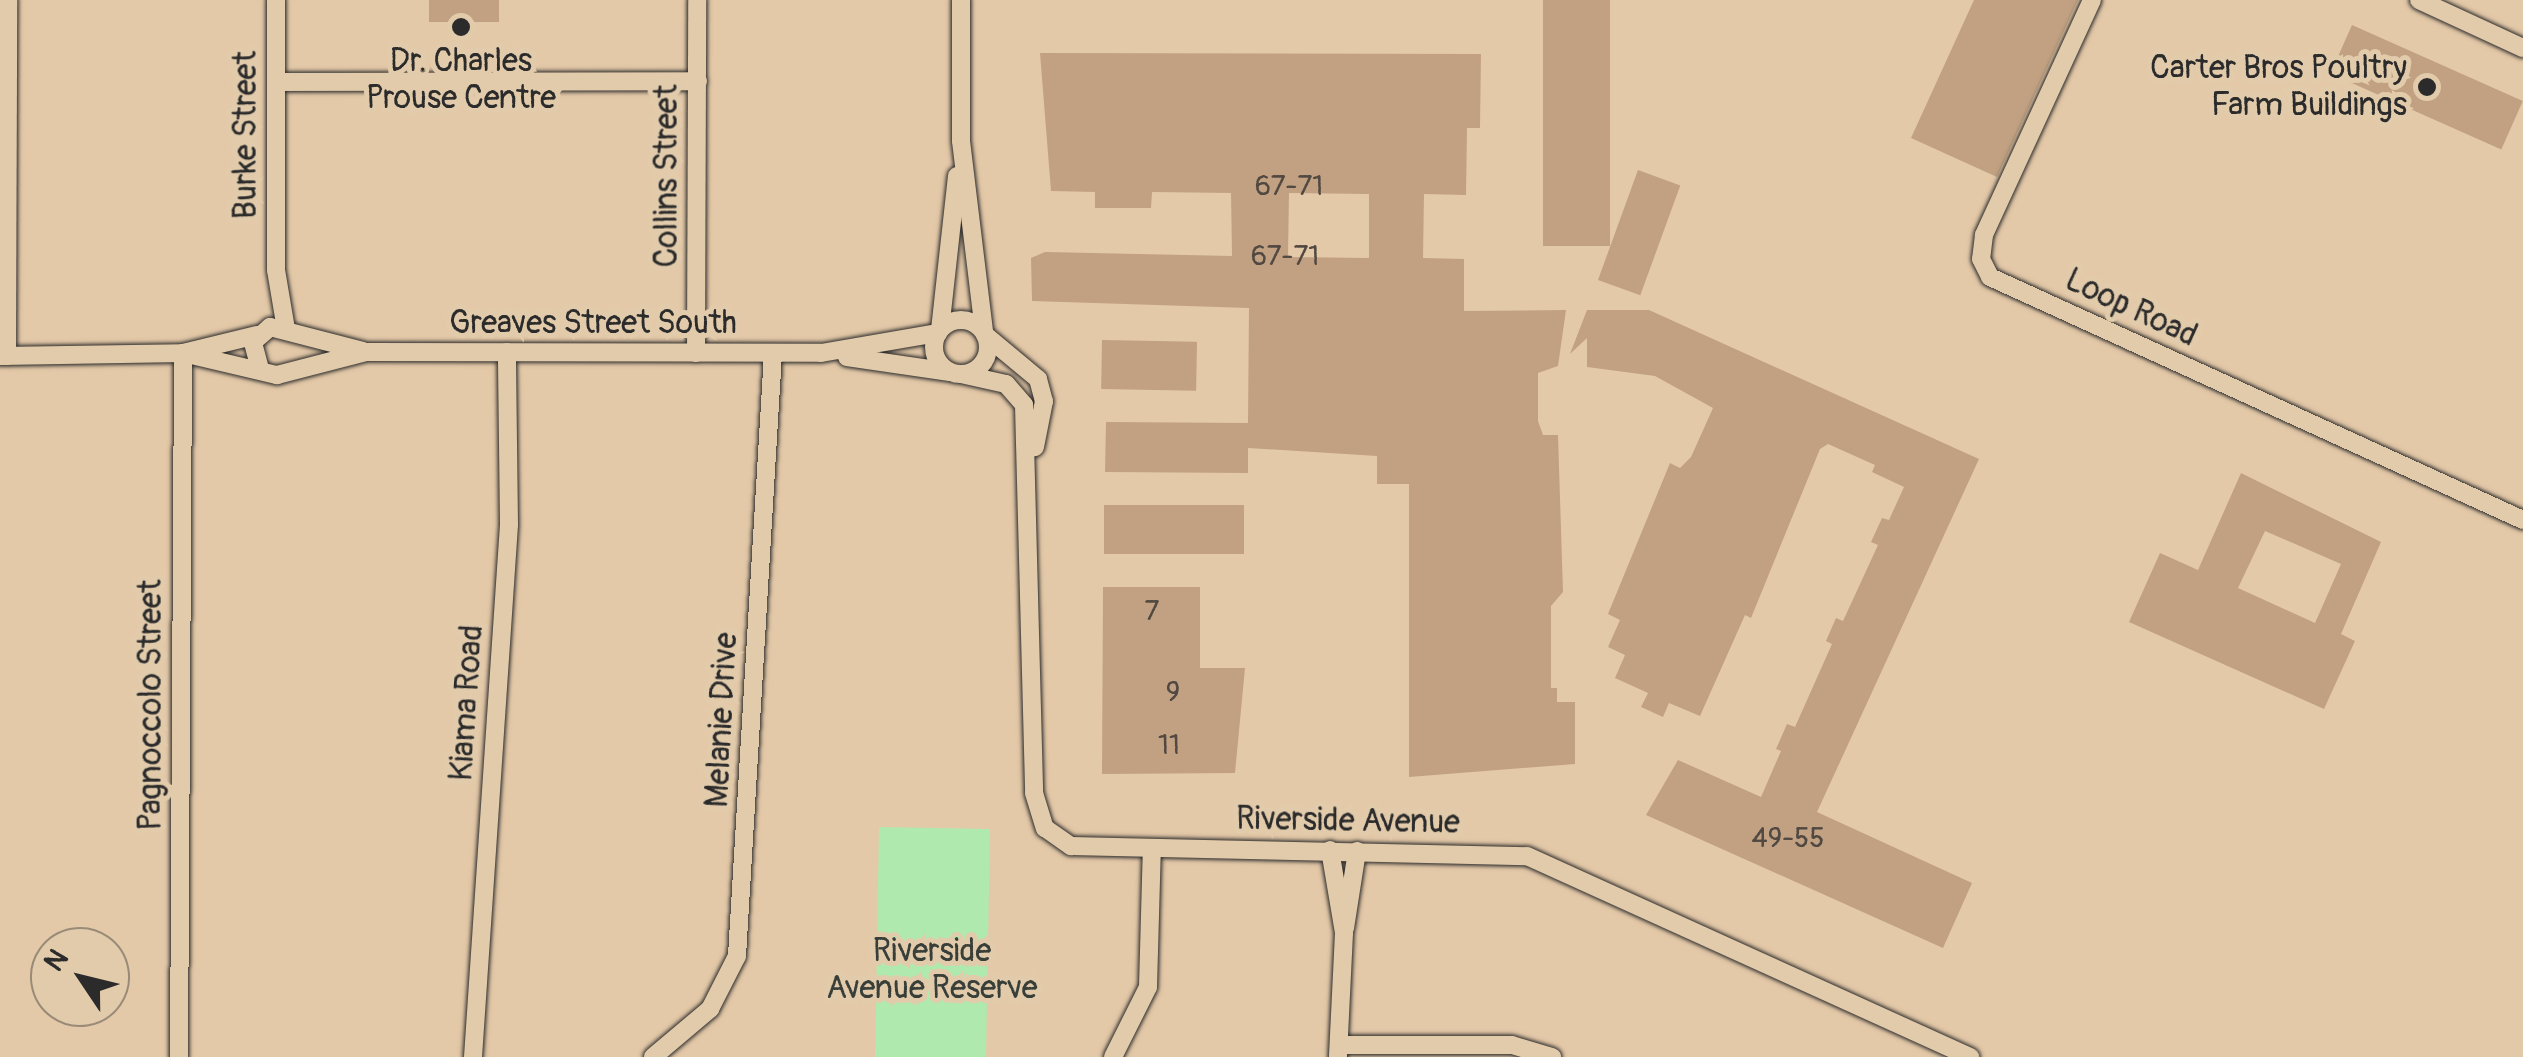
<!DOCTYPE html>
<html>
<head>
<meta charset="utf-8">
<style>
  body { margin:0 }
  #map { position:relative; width:2523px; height:1057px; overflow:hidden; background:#e4c9a8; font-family:Pangolin,sans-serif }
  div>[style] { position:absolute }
  .green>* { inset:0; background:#b0e9ad; transform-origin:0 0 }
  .building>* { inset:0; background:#c1a182; transform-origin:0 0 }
  .roads { filter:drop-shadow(0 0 2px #2b2b2b) drop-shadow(0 0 2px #2b2b2b) }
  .street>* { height:18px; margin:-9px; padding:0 9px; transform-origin:9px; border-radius:9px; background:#e2cbab }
  .street>.ring { margin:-9px; padding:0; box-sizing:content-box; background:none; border:18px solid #e2cbab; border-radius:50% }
  .dots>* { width:28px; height:28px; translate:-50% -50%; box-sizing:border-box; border:5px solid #e2cbab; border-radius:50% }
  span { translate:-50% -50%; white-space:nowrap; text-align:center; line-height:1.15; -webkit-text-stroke:10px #e2cbab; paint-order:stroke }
  .number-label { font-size:28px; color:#504841 }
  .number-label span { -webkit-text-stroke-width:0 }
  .poi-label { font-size:32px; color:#2b2b2b }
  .right { translate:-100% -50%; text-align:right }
  .street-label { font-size:32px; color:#2b2b2b }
  .park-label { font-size:32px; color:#383e38 }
  .north { position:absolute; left:30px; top:927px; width:100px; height:100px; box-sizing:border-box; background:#e2cbab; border:2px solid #998b78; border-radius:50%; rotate:305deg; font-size:28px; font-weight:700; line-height:40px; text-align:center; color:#2b2b2b }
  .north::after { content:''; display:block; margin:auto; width:35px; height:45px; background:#2b2b2b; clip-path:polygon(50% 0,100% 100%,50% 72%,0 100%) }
</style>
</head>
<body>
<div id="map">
  <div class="green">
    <i style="left:879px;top:827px;width:111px;height:230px;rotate:1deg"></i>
  </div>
  <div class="building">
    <i style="left:429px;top:0;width:70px;height:22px"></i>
    <i style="left:1543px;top:0;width:67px;height:246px"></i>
    <i style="clip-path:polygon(1974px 0,2078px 0,1997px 177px,1911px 138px)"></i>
    <i style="left:2352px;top:25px;width:187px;height:53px;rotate:24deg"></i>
    <i style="clip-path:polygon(evenodd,1040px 53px,1481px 54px,1480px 128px,1467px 128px,1466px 195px,1424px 194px,1423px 258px,1464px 259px,1464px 311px,1566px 310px,1558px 366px,1538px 373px,1538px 421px,1543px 435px,1558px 435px,1563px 592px,1551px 606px,1551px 688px,1557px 688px,1557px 702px,1575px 702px,1575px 764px,1409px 777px,1409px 484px,1377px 484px,1377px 456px,1248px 448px,1248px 473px,1105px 472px,1106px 422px,1248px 423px,1249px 308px,1032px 301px,1031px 258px,1045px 252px,1232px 256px,1231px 193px,1152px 192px,1151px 208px,1095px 208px,1095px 192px,1051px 191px,1040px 53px,1289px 193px,1369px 194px,1369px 258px,1288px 257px,1289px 193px)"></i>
    <i style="left:1638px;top:170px;width:45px;height:117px;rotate:20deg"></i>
    <i style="clip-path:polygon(1587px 310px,1649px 310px,1979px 459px,1817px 812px,1972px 883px,1943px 948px,1646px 815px,1678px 760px,1761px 797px,1781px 751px,1776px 749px,1787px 724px,1795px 727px,1832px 644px,1826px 641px,1836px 618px,1843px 621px,1878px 545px,1871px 542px,1882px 518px,1889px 520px,1904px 487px,1872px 472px,1875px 465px,1828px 444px,1820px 449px,1751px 618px,1745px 615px,1700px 716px,1669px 703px,1663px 717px,1641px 707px,1648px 693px,1615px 678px,1625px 655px,1608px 647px,1620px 620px,1608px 614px,1670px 463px,1680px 468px,1691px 457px,1713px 408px,1655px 376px,1587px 367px,1587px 338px,1570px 354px)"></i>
    <i style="left:1102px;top:340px;width:95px;height:49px;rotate:1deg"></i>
    <i style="clip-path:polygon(evenodd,2241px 473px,2381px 542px,2341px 634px,2355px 641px,2324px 709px,2129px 622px,2160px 553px,2198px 570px,2241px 473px,2265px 531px,2341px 564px,2315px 623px,2238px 588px,2265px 531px)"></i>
    <i style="left:1104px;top:505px;width:140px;height:49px"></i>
    <i style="clip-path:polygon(1103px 587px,1200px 587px,1200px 668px,1245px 668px,1235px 773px,1102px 774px)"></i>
  </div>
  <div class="roads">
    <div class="street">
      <i style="left:276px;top:0;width:270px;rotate:90deg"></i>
      <i style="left:276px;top:270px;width:60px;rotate:80.4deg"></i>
      <i style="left:961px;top:0;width:141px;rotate:90deg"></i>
      <i style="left:961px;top:141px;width:192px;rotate:83.1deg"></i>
      <i style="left:2092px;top:0;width:259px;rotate:114.7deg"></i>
      <i style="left:1984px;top:235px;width:24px;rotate:97deg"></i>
      <i style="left:1981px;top:259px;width:20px;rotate:63deg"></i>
      <i style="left:1990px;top:277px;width:586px;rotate:24.51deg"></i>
      <i style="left:2419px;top:0;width:115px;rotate:24.8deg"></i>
      <i style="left:276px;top:82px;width:422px;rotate:-0.1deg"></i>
      <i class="ring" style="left:934px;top:320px;width:36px;height:36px"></i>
      <i style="left:940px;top:330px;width:155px;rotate:-83.7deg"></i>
      <i style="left:985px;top:335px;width:69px;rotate:39.7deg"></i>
      <i style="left:1038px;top:379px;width:23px;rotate:75deg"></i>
      <i style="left:1044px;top:401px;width:47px;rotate:101.1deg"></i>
      <i style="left:183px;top:353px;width:97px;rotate:13.2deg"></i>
      <i style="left:277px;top:375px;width:92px;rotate:-14.5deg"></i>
      <i style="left:366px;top:352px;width:455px;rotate:0.1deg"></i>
      <i style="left:821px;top:353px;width:119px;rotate:-9.7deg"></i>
      <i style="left:696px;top:353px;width:353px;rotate:-89.8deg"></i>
      <i style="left:0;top:356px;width:183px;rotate:-0.9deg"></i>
      <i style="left:183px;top:353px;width:76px;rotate:-13.7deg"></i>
      <i style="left:7px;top:356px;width:356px;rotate:-89.8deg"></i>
      <i style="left:847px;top:357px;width:104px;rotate:8.3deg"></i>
      <i style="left:260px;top:369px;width:28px;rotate:-105deg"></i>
      <i style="left:253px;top:342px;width:23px;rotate:-41deg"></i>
      <i style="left:270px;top:327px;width:96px;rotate:14.5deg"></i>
      <i style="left:961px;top:374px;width:46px;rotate:12.5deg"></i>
      <i style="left:1006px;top:384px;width:28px;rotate:49deg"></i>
      <i style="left:1024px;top:405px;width:388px;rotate:88.5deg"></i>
      <i style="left:1034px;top:793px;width:37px;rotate:73deg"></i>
      <i style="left:1045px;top:828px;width:32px;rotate:35deg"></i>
      <i style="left:1071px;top:846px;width:456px;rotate:1.3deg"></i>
      <i style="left:1527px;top:856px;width:487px;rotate:24.4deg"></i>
      <i style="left:1330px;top:850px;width:84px;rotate:80.4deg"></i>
      <i style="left:1344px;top:933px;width:124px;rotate:92.8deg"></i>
      <i style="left:1345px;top:928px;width:78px;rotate:-81.1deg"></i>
      <i style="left:1339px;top:1045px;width:173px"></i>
      <i style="left:1512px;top:1045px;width:42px;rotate:16.7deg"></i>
      <i style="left:179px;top:1057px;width:704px;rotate:-89.67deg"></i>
      <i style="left:473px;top:1057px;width:533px;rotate:-86.13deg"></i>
      <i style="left:509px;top:525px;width:173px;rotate:-90.7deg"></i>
      <i style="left:653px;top:1057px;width:75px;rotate:-40.1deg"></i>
      <i style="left:710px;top:1009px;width:59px;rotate:-63deg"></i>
      <i style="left:737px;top:956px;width:604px;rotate:-86.58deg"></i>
      <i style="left:1113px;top:1057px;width:78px;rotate:-63.4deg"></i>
      <i style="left:1148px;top:987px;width:139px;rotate:-88.4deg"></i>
    </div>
  </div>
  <div class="dots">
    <i style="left:461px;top:27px;background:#2b2b2b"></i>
    <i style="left:2427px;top:87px;background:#2b2b2b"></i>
  </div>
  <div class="number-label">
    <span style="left:1289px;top:187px">67-71</span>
    <span style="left:1285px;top:257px">67-71</span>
    <span style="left:1152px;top:612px">7</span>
    <span style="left:1173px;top:693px">9</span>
    <span style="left:1169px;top:746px">11</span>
    <span style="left:1788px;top:839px">49-55</span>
  </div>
  <div class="poi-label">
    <span style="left:461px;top:80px">Dr. Charles<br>Prouse Centre</span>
    <span class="right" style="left:2407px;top:87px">Carter Bros Poultry<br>Farm Buildings</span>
  </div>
  <div class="street-label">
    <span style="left:246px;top:135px;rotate:-90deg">Burke Street</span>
    <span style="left:667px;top:176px;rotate:-90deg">Collins Street</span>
    <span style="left:2131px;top:308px;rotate:25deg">Loop Road</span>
    <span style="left:593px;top:323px">Greaves Street South</span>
    <span style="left:467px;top:703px;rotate:-86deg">Kiama Road</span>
    <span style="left:151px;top:705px;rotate:-90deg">Pagnoccolo Street</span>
    <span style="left:722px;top:720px;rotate:-87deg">Melanie Drive</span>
    <span style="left:1348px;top:821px;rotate:1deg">Riverside Avenue</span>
  </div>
  <div class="park-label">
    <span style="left:932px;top:970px">Riverside<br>Avenue Reserve</span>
  </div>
  <div class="north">N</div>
</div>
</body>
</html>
